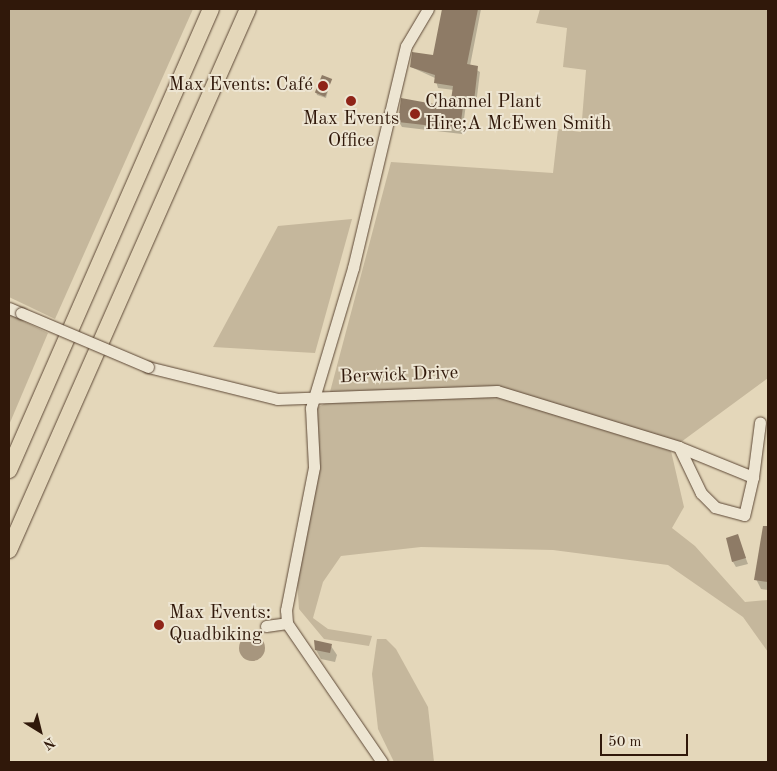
<!DOCTYPE html>
<html>
<head>
<meta charset="utf-8">
<style>
  body { margin:0 }
  #map { position:relative; width:777px; height:771px; overflow:hidden; background:#e4d7ba; font-family:"Old Standard TT",serif }
  div>[style] { position:absolute }
  .green>* { inset:0; background:#c5b79c }
  .water>* { inset:0; background:#a7967e }
  .round { border-radius:50% }
  .shadow>* { inset:0; background:#0003 }
  .building>* { inset:0; background:#8e7b66; transform-origin:0 0 }
  .roads { filter:drop-shadow(0 0 1px #5d4836) drop-shadow(0 0 1px #5d4836) }
  .minor>* { height:11px; margin:-5.5px; padding:0 5.5px; transform-origin:5.5px; border-radius:5.5px; background:#ede5d2 }
  .highway>* { height:16px; margin:-8px; padding:0 8px; transform-origin:8px; border-radius:8px; background:#e4d7ba }
  .bridges { filter:drop-shadow(0 0 1px #5d4836) drop-shadow(0 0 1px #5d4836) }
  .minor-bridge>* { height:11px; margin:-5.5px; padding:0 5.5px; transform-origin:5.5px; border-radius:5.5px; background:#ede5d2 }
  .dots>* { width:14px; height:14px; translate:-50% -50%; box-sizing:border-box; border:2px solid #ede5d2; border-radius:50% }
  span { translate:-50% -50%; white-space:nowrap; text-align:center; line-height:1.15; -webkit-text-stroke:4px #ede5d2; paint-order:stroke }
  .poi-label { font-size:19px; color:#30180a }
  .right { translate:-100% -50%; text-align:right }
  .left { translate:0 -50%; text-align:left }
  .street-label { font-size:19px; color:#30180a }
  .frame { position:absolute; inset:0; border:10px solid #30180a; pointer-events:none }
  .north { position:absolute; left:15px; top:706px; width:50px; height:50px; -webkit-text-stroke:4px #ede5d2; paint-order:stroke; rotate:144deg; font-size:14px; font-weight:700; line-height:20px; text-align:center; color:#30180a }
  .north::after { content:''; display:block; margin:auto; width:18px; height:22px; background:#30180a; clip-path:polygon(50% 0,100% 100%,50% 72%,0 100%) }
  .scale { position:absolute; left:600px; top:734px; width:88px; height:22px; box-sizing:border-box; border:2px solid #30180a; border-top:0; padding-left:6px; font-size:15px; line-height:18px; white-space:nowrap; color:#30180a; -webkit-text-stroke:4px #ede5d2; paint-order:stroke }
</style>
</head>
<body>
<div id="map">
  <div class="green">
    <i style="clip-path:polygon(9px 9px,193px 9px,55px 319px,9px 297px)"></i>
    <i style="clip-path:polygon(540px 9px,768px 9px,768px 378px,681px 442px,500px 389px,330px 392px,391px 162px,553px 173px,558px 129px,581px 132px,586px 70px,563px 67px,567px 28px,536px 23px)"></i>
    <i style="clip-path:polygon(352px 219px,315px 353px,213px 347px,278px 226px)"></i>
    <i style="clip-path:polygon(9px 314px,48px 333px,9px 425px)"></i>
    <i style="clip-path:polygon(409px 397px,497px 397px,671px 451px,684px 507px,672px 528px,695px 546px,745px 602px,768px 600px,768px 652px,743px 617px,668px 565px,553px 550px,421px 547px,341px 556px,323px 582px,313px 618px,328px 629px,372px 636px,369px 646px,324px 639px,299px 609px,297px 580px,316px 408px,328px 402px)"></i>
    <i style="clip-path:polygon(377px 639px,386px 639px,396px 649px,428px 707px,434px 762px,394px 762px,378px 729px,372px 674px)"></i>
  </div>
  <div class="water">
    <i class="round" style="left:239px;top:635px;width:26px;height:26px"></i>
  </div>
  <div class="shadow">
    <i style="clip-path:polygon(443px 9px,481px 9px,470px 66px,480px 72px,476px 105px,466px 104px,462px 134px,402px 127px,399px 122px,451px 108px,454px 90px,438px 88px,435px 78px,411px 67px,434px 56px)"></i>
    <i style="clip-path:polygon(331px 80px,326px 98px,317px 95px,316px 92px)"></i>
    <i style="clip-path:polygon(737px 536px,748px 564px,736px 567px,733px 562px)"></i>
    <i style="clip-path:polygon(762px 542px,768px 543px,768px 590px,761px 589px,756px 579px)"></i>
    <i style="clip-path:polygon(331px 646px,337px 655px,335px 662px,321px 659px,316px 650px)"></i>
  </div>
  <div class="building">
    <i style="clip-path:polygon(442px 9px,478px 9px,467px 64px,478px 66px,474px 101px,464px 99px,460px 129px,398px 122px,401px 98px,450px 107px,453px 86px,434px 83px,435px 75px,410px 67px,412px 52px,433px 55px)"></i>
    <i style="left:322px;top:75px;width:11px;height:19px;rotate:22deg"></i>
    <i style="clip-path:polygon(763px 526px,768px 526px,768px 582px,754px 580px)"></i>
    <i style="clip-path:polygon(738px 534px,746px 558px,732px 562px,726px 538px)"></i>
    <i style="clip-path:polygon(314px 640px,332px 644px,330px 653px,315px 650px)"></i>
  </div>
  <div class="roads">
    <div class="minor">
      <i style="left:9px;top:308px;width:13px;rotate:23deg"></i>
      <i style="left:148px;top:367px;width:133px;rotate:13.9deg"></i>
      <i style="left:277px;top:399px;width:220px;rotate:-2.1deg"></i>
      <i style="left:497px;top:391px;width:190px;rotate:17.1deg"></i>
      <i style="left:679px;top:447px;width:80px;rotate:22.1deg"></i>
      <i style="left:753px;top:477px;width:39px;rotate:103deg"></i>
      <i style="left:744px;top:515px;width:30px;rotate:-165deg"></i>
      <i style="left:715px;top:507px;width:20px;rotate:-135deg"></i>
      <i style="left:701px;top:493px;width:51px;rotate:-115.6deg"></i>
      <i style="left:753px;top:477px;width:55px;rotate:-82.7deg"></i>
      <i style="left:266px;top:626px;width:21px;rotate:-8deg"></i>
      <i style="left:382px;top:762px;width:168px;rotate:-124.4deg"></i>
      <i style="left:287px;top:623px;width:13px;rotate:-94deg"></i>
      <i style="left:286px;top:610px;width:146px;rotate:-78.9deg"></i>
      <i style="left:314px;top:467px;width:59px;rotate:-92.9deg"></i>
      <i style="left:311px;top:408px;width:146px;rotate:-73.3deg"></i>
      <i style="left:353px;top:268px;width:228px;rotate:-76.6deg"></i>
      <i style="left:406px;top:46px;width:43px;rotate:-59.3deg"></i>
    </div>
    <div class="highway">
      <i style="left:9px;top:470px;width:503px;rotate:-66.34deg"></i>
      <i style="left:9px;top:550px;width:591px;rotate:-66.17deg"></i>
    </div>
  </div>
  <div class="bridges">
    <div class="minor-bridge">
      <i style="left:21px;top:313px;width:138px;rotate:23deg"></i>
    </div>
  </div>
  <div class="dots">
    <i style="left:323px;top:86px;background:#8f2418"></i>
    <i style="left:351px;top:101px;background:#8f2418"></i>
    <i style="left:415px;top:114px;background:#8f2418"></i>
    <i style="left:159px;top:625px;background:#8f2418"></i>
  </div>
  <div class="poi-label">
    <span class="right" style="left:313px;top:86px">Max Events: Café</span>
    <span class="left" style="left:425px;top:114px">Channel Plant<br>Hire;A McEwen Smith</span>
    <span style="left:351px;top:131px">Max Events<br>Office</span>
    <span class="left" style="left:169px;top:625px">Max Events:<br>Quadbiking</span>
  </div>
  <div class="street-label">
    <span style="left:399px;top:376px;rotate:-2deg">Berwick Drive</span>
  </div>
  <div class="frame"></div>
  <div class="north">N</div>
  <div class="scale">50 m</div>
</div>
</body>
</html>
